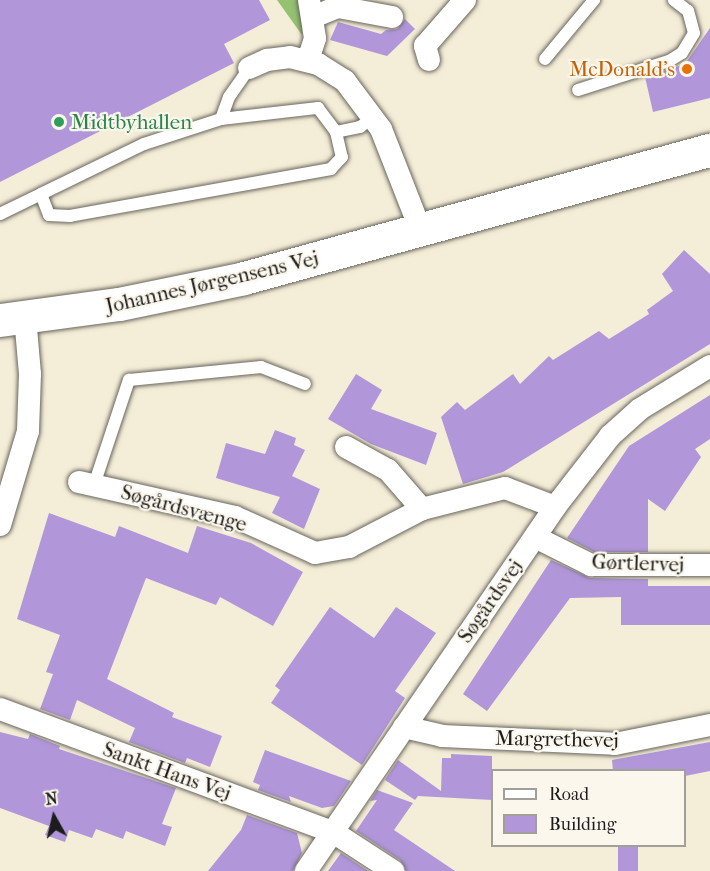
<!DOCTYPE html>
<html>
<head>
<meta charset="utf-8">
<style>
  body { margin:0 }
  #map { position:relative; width:710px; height:871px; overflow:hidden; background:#f4edd7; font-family:"IM FELL French Canon",serif }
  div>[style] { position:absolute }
  .green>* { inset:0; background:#94c271 }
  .building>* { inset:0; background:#b197da; transform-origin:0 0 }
  .roads { filter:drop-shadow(0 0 2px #68655d) drop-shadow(0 0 2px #68655d) }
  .lane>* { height:12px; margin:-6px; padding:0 6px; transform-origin:6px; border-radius:6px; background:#fff }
  .street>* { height:22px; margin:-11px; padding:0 11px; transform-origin:11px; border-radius:11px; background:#fff }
  .secondary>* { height:33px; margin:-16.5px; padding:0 16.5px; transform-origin:16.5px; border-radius:16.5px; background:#fff }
  .dots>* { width:16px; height:16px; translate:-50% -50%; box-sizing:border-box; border:3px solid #fbf7ec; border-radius:50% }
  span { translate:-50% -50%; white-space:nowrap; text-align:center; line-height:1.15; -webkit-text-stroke:4.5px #fbf7ec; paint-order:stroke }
  .food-label { font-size:21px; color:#c56008 }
  .right { translate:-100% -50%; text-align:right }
  .leisure-label { font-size:21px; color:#27864d }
  .left { translate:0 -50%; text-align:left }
  .street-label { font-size:21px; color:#1c1c1c }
  .legend { position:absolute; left:491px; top:769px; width:195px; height:78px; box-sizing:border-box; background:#fbf7ec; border:2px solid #a29f99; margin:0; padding:8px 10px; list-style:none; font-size:18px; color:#1c1c1c }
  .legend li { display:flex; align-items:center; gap:12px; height:30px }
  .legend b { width:30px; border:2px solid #a29f99 }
  .north { position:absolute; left:24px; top:787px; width:60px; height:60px; -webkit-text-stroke:4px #fbf7ec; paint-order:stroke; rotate:352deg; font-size:16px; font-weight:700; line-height:24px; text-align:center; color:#1c1c1c }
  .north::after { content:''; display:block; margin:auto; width:21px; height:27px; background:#1c1c1c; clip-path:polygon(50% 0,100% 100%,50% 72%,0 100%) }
</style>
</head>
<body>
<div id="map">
  <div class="green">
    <i style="clip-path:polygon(277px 0,300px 0,304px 19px,302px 35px)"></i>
  </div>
  <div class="building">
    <i style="clip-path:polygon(0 0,259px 0,270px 20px,224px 44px,234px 63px,0 182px)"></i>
    <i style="clip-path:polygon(405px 19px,415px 29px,387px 56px,330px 40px,338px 22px,381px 34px,386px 30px,397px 29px)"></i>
    <i style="clip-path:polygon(710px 28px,710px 98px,653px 112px,645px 77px,685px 64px)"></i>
    <i style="clip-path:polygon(684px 250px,710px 274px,710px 344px,503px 472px,463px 484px,441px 417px,457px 402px,465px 410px,513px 374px,520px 384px,549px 356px,553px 360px,599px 331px,609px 339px,649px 314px,647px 310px,673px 291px,662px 274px)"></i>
    <i style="clip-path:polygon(356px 374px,382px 390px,371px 409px,437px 433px,426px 465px,371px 444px,328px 419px)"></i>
    <i style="clip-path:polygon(710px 395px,710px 439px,695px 449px,701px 457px,665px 511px,648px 499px,648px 552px,594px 552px,567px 538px,629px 446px)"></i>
    <i style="clip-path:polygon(275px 430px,296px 438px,294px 445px,305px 450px,292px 476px,320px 489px,304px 529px,272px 513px,280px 497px,216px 478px,226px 443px,265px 454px)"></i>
    <i style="clip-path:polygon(49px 513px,115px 537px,119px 526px,188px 553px,197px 526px,251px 543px,303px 572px,273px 626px,220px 597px,216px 605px,146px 578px,107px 679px,174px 713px,172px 717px,222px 736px,210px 767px,187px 758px,185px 763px,129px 742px,135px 728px,77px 700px,70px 720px,40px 709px,53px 674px,46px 672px,60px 635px,17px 619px)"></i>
    <i style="clip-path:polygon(551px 560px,590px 578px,648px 579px,648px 586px,710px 586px,710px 625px,621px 625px,621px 597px,570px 598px,487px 711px,463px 694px)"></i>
    <i style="clip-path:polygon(330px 607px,374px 638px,396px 607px,436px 633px,395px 691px,405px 698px,362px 765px,271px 703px,280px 690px,275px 686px)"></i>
    <i style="clip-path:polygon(0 732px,28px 739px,30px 734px,60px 746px,59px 749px,176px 788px,162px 824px,172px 827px,165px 846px,126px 831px,123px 839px,96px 829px,92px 838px,69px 830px,65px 842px,45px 835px,49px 826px,0 808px)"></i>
    <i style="clip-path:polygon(710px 742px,710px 771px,685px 776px,684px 771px,613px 771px,612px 760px)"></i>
    <i style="clip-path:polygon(265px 750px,351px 781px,334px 806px,322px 808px,289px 796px,291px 802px,258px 790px,260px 785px,253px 782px)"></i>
    <i style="clip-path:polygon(451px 754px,492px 756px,492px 800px,418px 796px,415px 800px,385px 780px,398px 760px,441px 791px,442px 758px,451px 758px)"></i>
    <i style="clip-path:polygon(377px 790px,413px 803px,394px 830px,455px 871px,406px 871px,400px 860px,356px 831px,377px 800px,370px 801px)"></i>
    <i style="clip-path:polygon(247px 815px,297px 833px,302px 853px,293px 871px,208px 871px,241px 830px)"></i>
    <i style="left:618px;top:846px;width:20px;height:25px"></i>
    <i style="clip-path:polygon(341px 853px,368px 871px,328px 871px)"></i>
  </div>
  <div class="roads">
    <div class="lane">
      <i style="left:545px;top:59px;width:77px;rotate:-50.3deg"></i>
      <i style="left:578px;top:90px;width:96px;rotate:-17.7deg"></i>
      <i style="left:669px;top:61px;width:15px;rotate:-32deg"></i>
      <i style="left:682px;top:53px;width:23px;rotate:-59deg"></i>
      <i style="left:694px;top:33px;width:23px;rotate:-105deg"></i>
      <i style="left:688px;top:11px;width:18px;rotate:-142deg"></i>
      <i style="left:221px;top:119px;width:23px;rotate:-70deg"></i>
      <i style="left:229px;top:97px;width:35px;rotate:-55deg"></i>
      <i style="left:336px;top:132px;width:25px;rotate:-12deg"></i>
      <i style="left:360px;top:127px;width:17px;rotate:-36deg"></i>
      <i style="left:0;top:214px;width:46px;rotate:-26deg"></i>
      <i style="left:41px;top:194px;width:114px;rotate:-25.9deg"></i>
      <i style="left:144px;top:144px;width:81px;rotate:-18deg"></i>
      <i style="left:221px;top:119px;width:98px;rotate:-6.5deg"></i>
      <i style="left:318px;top:108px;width:30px;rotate:53deg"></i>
      <i style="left:336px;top:132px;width:26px;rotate:77deg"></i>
      <i style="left:342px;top:157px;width:16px;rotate:133deg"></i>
      <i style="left:331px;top:169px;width:265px;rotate:169.8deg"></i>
      <i style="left:70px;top:216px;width:21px;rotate:-177deg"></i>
      <i style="left:49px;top:215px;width:22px;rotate:-111deg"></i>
      <i style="left:94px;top:485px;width:111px;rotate:-71.6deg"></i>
      <i style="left:129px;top:380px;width:133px;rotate:-5.6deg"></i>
      <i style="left:261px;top:367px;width:47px;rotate:21.1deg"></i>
    </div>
    <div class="street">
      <i style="left:313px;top:17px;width:27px;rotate:-22deg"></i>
      <i style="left:338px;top:7px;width:55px;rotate:10.5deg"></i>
      <i style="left:308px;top:60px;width:23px;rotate:-72deg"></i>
      <i style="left:315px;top:38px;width:38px;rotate:-99deg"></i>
      <i style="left:429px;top:60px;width:15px;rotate:-106deg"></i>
      <i style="left:425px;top:46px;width:61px;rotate:-49deg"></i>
      <i style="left:249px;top:68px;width:20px;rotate:-24deg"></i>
      <i style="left:267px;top:60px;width:23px;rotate:-7deg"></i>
      <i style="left:290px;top:57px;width:29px;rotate:14deg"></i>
      <i style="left:318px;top:64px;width:32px;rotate:32deg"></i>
      <i style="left:345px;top:81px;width:60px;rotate:53.1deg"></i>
      <i style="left:381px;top:129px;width:110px;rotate:68.6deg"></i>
      <i style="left:346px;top:447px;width:48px;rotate:28.7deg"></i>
      <i style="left:388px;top:470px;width:52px;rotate:48.9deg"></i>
      <i style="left:79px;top:482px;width:160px;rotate:12.6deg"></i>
      <i style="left:235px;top:517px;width:88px;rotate:24.2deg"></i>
      <i style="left:315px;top:553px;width:35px;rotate:-10deg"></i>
      <i style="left:349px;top:547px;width:82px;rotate:-27.5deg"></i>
      <i style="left:422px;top:509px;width:86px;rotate:-14.2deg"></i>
      <i style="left:505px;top:488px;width:53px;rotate:20.8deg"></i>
      <i style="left:0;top:525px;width:98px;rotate:-73.4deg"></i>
      <i style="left:28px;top:431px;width:57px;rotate:-88deg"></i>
      <i style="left:30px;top:374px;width:57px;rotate:-95deg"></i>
      <i style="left:535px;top:537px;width:63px;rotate:26.6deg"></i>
      <i style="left:591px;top:565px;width:119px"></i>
      <i style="left:0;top:709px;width:355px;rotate:20.3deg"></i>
      <i style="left:333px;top:832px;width:72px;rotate:33deg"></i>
      <i style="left:404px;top:727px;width:39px;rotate:13deg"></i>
      <i style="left:442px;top:736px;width:173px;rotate:2.6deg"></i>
      <i style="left:615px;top:744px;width:97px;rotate:-11.3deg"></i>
      <i style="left:306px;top:871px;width:441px;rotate:-55.6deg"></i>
      <i style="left:555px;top:507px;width:90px;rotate:-52.2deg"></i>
      <i style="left:610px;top:436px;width:40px;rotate:-42deg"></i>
      <i style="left:640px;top:409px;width:82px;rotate:-31.6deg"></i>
    </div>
    <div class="secondary">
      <i style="left:0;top:320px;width:120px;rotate:-7.7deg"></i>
      <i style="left:119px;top:304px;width:128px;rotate:-11.7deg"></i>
      <i style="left:244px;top:278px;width:483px;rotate:-15.4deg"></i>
    </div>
  </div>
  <div class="dots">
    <i style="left:687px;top:69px;background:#e8710a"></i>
    <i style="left:59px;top:122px;background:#2e9e5b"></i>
  </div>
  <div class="food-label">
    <span class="right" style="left:675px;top:69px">McDonald's</span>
  </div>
  <div class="leisure-label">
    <span class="left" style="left:71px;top:122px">Midtbyhallen</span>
  </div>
  <div class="street-label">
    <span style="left:212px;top:282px;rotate:-13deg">Johannes Jørgensens Vej</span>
    <span style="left:184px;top:508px;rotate:15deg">Søgårdsvænge</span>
    <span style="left:638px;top:563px;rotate:2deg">Gørtlervej</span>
    <span style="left:490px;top:601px;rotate:-55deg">Søgårdsvej</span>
    <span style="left:557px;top:739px;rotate:1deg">Margrethevej</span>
    <span style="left:167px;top:771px;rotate:20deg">Sankt Hans Vej</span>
  </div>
  <ul class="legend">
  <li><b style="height:8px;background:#fff"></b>Road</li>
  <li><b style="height:16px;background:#b197da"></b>Building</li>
  </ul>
  <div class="north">N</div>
</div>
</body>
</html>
